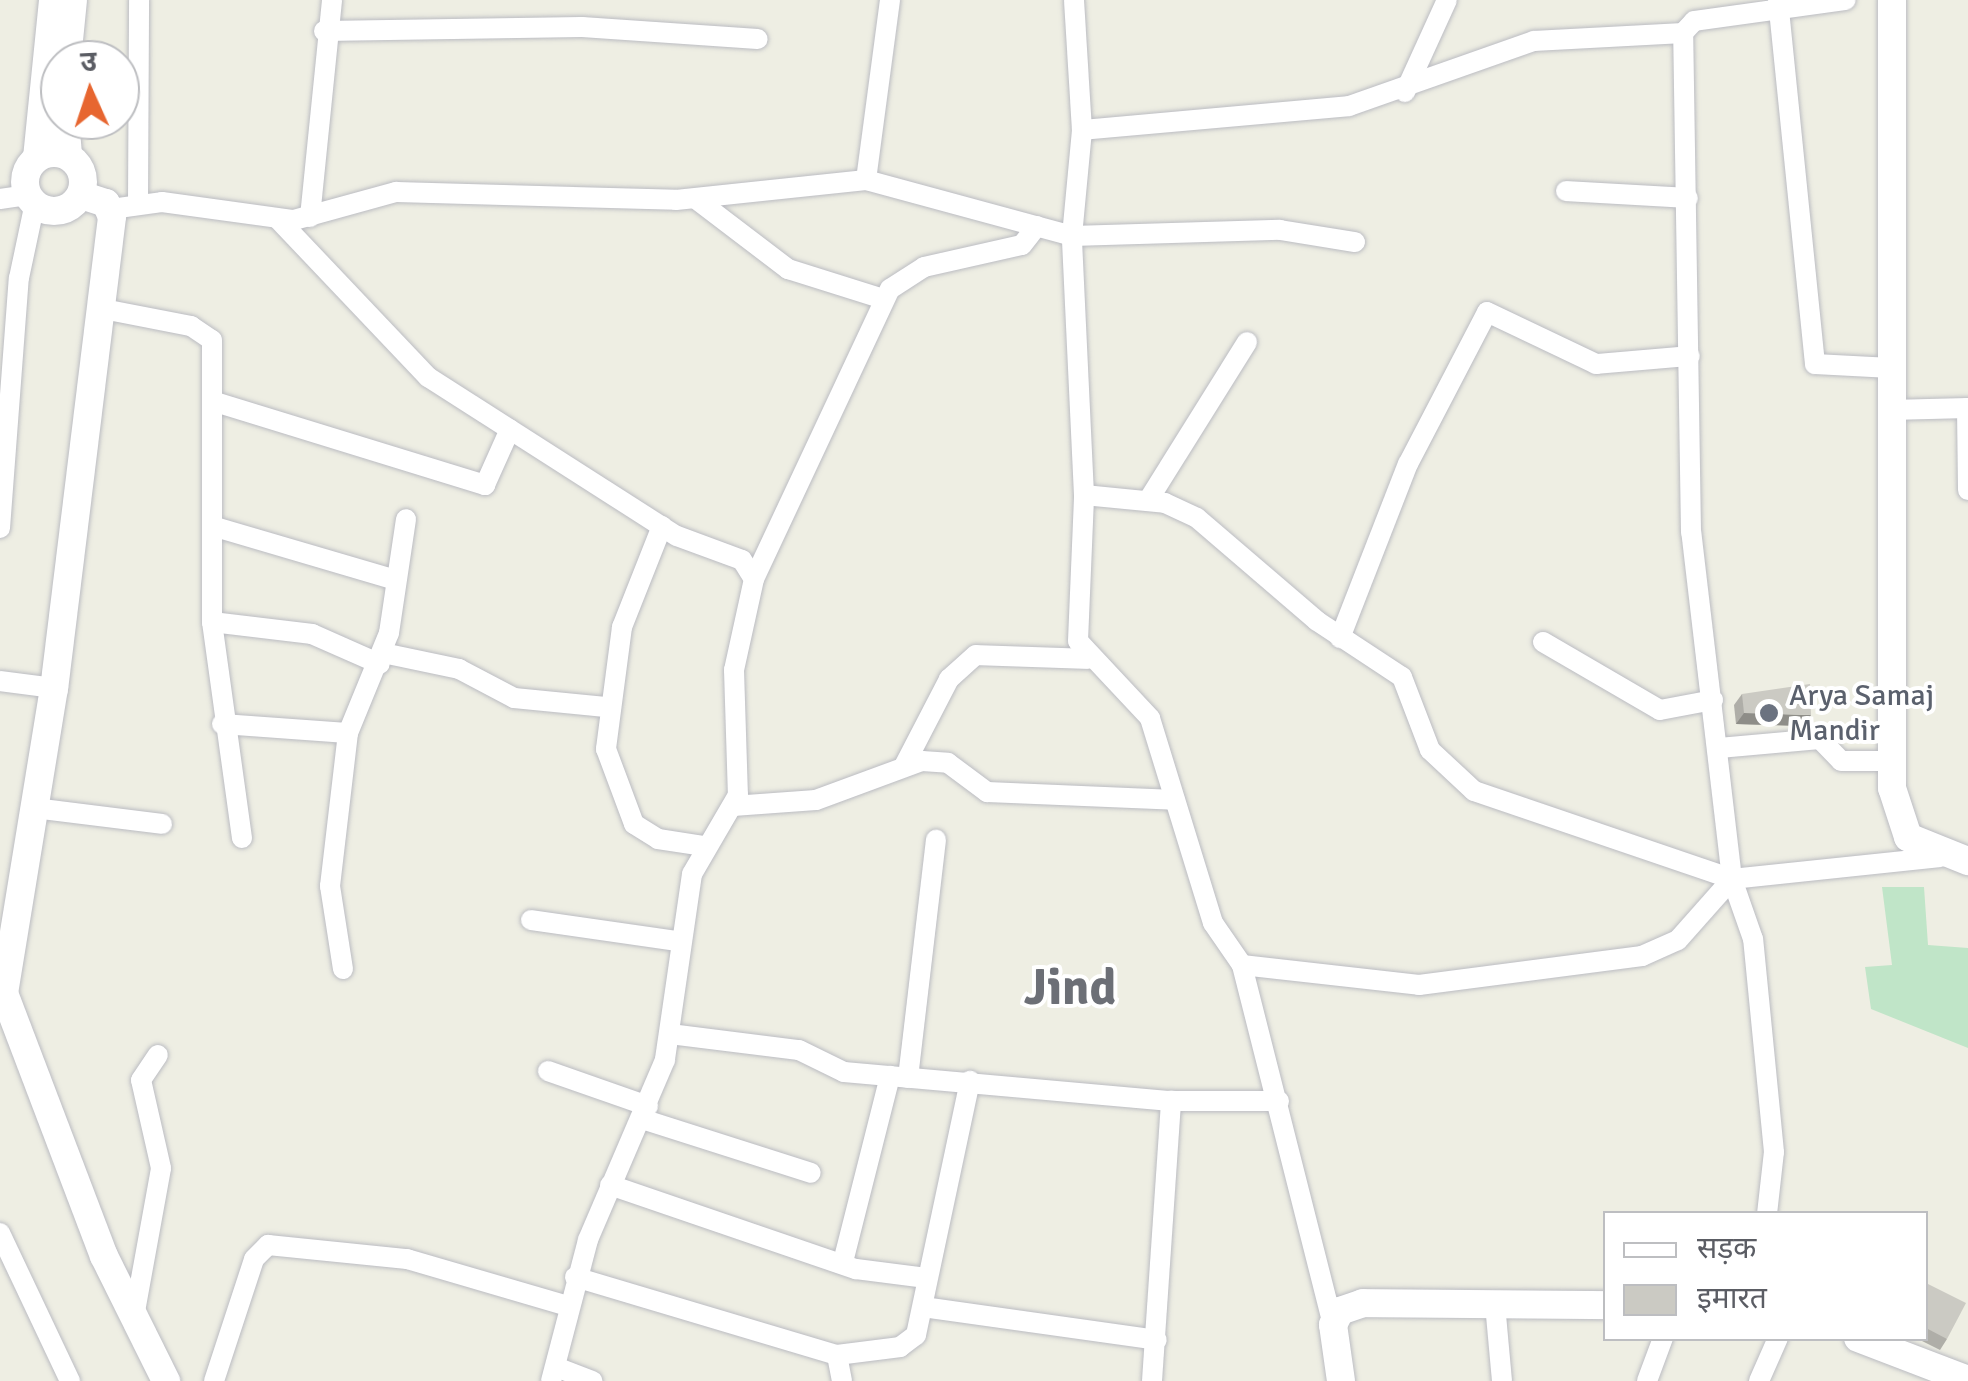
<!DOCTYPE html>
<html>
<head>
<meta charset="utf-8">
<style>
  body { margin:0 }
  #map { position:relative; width:1968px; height:1381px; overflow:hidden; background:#eeeee3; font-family:Signika,"Noto Sans Devanagari",sans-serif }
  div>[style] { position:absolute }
  .green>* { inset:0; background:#c0e5c8 }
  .roads { filter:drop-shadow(0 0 2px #bbbcc2) drop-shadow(0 0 2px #bbbcc2) }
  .minor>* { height:20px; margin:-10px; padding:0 10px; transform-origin:10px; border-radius:10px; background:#fff }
  .secondary>* { height:28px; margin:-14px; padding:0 14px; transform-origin:14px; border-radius:14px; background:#fff }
  .secondary>.ring { margin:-14px; padding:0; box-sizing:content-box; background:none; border:28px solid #fff; border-radius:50% }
  .wall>* { inset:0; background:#afaea8 }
  .shaded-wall>* { inset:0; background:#8e8d88 }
  .building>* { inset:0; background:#cbcac3 }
  .dots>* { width:28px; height:28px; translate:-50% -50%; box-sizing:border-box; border:5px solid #fff; border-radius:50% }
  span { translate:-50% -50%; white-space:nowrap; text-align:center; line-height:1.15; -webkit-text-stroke:8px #fff; paint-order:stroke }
  .worship-label { font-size:30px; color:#5b616d }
  .left { translate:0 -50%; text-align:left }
  .town-label { font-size:50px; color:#6c6f76; font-weight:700 }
  .legend { position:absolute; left:1603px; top:1211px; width:325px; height:130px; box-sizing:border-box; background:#fff; border:2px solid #bdbec1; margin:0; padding:12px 18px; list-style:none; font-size:30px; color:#5b5d64 }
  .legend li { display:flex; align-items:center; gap:20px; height:50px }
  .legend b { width:50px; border:2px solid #bdbec1 }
  .north { position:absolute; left:40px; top:40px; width:100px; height:100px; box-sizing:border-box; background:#fff; border:2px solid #bdbec1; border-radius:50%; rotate:357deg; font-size:28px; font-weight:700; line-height:40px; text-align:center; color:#5b5d64 }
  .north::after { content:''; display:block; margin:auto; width:35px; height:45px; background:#e76630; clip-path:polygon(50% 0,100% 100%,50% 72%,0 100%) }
</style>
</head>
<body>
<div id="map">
  <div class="green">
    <i style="clip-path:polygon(1882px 887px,1924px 887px,1928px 945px,1968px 948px,1968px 1048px,1871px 1009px,1865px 967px,1892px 965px)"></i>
  </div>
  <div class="roads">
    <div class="minor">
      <i style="left:1074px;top:0;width:130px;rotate:86.5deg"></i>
      <i style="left:1778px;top:0;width:366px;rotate:84.2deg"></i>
      <i style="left:1815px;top:364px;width:76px;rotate:3deg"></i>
      <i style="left:324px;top:31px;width:258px;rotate:-0.9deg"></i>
      <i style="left:582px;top:27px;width:176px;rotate:3.9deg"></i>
      <i style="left:1405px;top:92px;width:101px;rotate:-65.5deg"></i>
      <i style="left:866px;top:180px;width:182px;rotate:-82.4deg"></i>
      <i style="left:1566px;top:191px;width:122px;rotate:3.3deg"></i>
      <i style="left:0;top:199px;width:29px;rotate:-8deg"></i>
      <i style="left:696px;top:199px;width:116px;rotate:37.3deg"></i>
      <i style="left:788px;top:269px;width:100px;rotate:17.5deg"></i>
      <i style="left:138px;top:204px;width:204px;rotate:-89.7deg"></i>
      <i style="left:111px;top:209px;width:51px;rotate:-7.8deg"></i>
      <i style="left:162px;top:202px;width:133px;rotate:7.8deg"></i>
      <i style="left:294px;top:220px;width:106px;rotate:-15.4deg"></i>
      <i style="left:396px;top:192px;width:280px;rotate:1.6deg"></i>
      <i style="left:676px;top:200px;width:191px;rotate:-6deg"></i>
      <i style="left:866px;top:180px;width:213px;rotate:15.2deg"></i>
      <i style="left:1072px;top:236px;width:208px;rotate:-1.7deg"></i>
      <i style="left:1280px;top:230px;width:76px;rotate:9.1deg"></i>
      <i style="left:310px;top:217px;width:218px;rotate:-84.2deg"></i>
      <i style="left:278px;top:219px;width:218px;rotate:46.5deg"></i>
      <i style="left:428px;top:377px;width:295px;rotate:32.6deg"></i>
      <i style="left:677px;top:536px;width:69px;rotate:20.3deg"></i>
      <i style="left:742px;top:560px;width:22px;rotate:58deg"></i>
      <i style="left:754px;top:579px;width:93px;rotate:102.4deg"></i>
      <i style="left:734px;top:670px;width:125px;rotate:88.2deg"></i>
      <i style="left:738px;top:795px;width:91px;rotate:120.2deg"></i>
      <i style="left:692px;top:874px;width:188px;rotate:98.3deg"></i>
      <i style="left:665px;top:1060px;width:196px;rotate:113.2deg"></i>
      <i style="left:588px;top:1240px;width:146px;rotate:104.7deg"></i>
      <i style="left:98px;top:308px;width:95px;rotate:11deg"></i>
      <i style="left:191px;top:326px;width:25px;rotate:34deg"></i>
      <i style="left:212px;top:340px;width:282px;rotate:90deg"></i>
      <i style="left:212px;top:622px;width:218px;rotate:82.1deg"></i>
      <i style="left:212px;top:401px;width:286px;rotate:17.1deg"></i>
      <i style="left:485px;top:485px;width:61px;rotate:-65.9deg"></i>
      <i style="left:1967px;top:408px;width:82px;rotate:89.3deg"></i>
      <i style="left:1890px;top:410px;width:78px;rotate:-1.5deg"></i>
      <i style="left:1084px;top:495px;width:81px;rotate:5.6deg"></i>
      <i style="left:1165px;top:503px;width:35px;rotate:25deg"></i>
      <i style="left:1197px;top:518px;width:158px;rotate:40.6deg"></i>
      <i style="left:1317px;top:621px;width:102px;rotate:33.4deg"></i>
      <i style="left:1402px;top:677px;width:78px;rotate:69deg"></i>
      <i style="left:1430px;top:750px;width:60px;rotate:43deg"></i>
      <i style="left:1474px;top:791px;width:273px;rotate:18.8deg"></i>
      <i style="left:1732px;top:879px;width:209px;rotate:-6deg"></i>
      <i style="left:1149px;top:499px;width:185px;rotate:-58deg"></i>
      <i style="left:212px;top:526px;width:192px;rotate:16.4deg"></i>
      <i style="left:662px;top:526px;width:109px;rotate:111.6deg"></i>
      <i style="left:622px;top:627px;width:123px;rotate:97.5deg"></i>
      <i style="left:606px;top:749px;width:80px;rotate:69.5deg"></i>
      <i style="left:634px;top:824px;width:28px;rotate:32deg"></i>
      <i style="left:658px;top:839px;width:47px;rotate:8.7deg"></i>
      <i style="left:0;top:528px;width:251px;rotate:-85.7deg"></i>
      <i style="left:19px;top:278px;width:77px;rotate:-78deg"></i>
      <i style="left:754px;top:579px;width:320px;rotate:-64.9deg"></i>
      <i style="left:890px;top:289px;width:40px;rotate:-32.9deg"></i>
      <i style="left:924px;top:267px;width:100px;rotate:-12.7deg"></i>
      <i style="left:1022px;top:245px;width:24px;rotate:-52deg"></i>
      <i style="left:212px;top:622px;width:101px;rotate:6.8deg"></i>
      <i style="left:312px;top:634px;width:74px;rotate:23.8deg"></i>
      <i style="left:1340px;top:638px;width:187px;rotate:-68.7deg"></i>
      <i style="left:1408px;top:464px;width:171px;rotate:-62.5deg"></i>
      <i style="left:1487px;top:312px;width:121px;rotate:25.5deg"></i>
      <i style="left:1596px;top:364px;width:94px;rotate:-4.9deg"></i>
      <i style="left:1543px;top:642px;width:135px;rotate:30.2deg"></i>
      <i style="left:1660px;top:710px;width:54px;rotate:-10.7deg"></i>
      <i style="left:383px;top:653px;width:78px;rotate:11.9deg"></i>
      <i style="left:459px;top:669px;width:62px;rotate:27.8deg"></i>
      <i style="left:514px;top:698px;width:92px;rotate:5.6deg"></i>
      <i style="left:0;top:681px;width:54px;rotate:7.4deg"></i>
      <i style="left:222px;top:724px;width:126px;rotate:4.1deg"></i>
      <i style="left:1719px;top:748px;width:101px;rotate:-5.1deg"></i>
      <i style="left:1820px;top:739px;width:30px;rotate:46deg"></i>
      <i style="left:1841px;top:761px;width:49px"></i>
      <i style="left:905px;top:764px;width:96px;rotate:-62.6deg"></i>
      <i style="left:949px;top:679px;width:36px;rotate:-42deg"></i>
      <i style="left:976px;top:655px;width:112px;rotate:2deg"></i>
      <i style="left:733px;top:806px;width:83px;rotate:-4.1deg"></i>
      <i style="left:816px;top:800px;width:113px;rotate:-20.2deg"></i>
      <i style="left:922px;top:761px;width:26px;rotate:4deg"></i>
      <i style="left:948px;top:763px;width:49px;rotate:36.6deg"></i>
      <i style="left:987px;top:792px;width:188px;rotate:2.4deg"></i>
      <i style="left:34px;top:808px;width:129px;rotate:7.1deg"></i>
      <i style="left:531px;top:920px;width:147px;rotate:8.2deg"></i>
      <i style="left:1242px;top:965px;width:178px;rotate:6.4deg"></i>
      <i style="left:1419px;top:985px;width:225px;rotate:-7.4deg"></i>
      <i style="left:1642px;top:956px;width:39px;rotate:-24deg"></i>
      <i style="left:1678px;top:940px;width:81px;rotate:-48.5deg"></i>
      <i style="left:343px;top:969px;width:84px;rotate:-98.9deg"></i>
      <i style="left:330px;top:886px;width:154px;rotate:-83.3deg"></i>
      <i style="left:348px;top:733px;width:108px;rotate:-67.7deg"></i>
      <i style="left:389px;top:633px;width:115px;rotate:-81.5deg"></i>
      <i style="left:670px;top:1034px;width:130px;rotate:7.1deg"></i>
      <i style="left:799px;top:1050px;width:50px;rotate:26.1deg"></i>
      <i style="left:844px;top:1072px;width:328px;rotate:5.1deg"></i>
      <i style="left:1171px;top:1101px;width:108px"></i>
      <i style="left:548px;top:1071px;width:106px;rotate:19.3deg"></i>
      <i style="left:908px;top:1078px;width:240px;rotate:-83.3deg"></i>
      <i style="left:642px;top:1119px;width:177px;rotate:17.7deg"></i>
      <i style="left:610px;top:1185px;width:260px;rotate:18.9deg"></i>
      <i style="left:856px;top:1269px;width:71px;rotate:7.3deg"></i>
      <i style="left:1767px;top:1214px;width:62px;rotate:-83.6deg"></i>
      <i style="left:1774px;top:1152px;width:214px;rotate:-95.6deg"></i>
      <i style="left:1753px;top:939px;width:64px;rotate:-109.3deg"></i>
      <i style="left:1732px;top:879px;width:349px;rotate:-96.7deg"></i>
      <i style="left:1691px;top:532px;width:499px;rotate:-90.9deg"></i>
      <i style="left:1683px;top:33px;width:16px;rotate:-47deg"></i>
      <i style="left:1694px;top:21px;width:153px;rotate:-7.9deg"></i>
      <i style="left:0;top:1233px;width:164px;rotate:64.7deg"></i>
      <i style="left:844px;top:1258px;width:188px;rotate:-75.8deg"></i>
      <i style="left:575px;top:1277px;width:273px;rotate:16.6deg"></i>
      <i style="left:1495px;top:1304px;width:77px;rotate:84.8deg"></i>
      <i style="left:923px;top:1307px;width:236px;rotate:8deg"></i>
      <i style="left:134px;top:1317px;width:151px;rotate:-79.7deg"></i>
      <i style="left:161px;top:1168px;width:90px;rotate:-102.8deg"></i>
      <i style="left:141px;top:1080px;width:30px;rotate:-56deg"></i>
      <i style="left:1333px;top:1325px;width:371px;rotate:-104.2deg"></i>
      <i style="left:1242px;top:965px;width:51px;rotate:-124.6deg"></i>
      <i style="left:1213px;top:923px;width:214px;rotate:-107.1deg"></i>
      <i style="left:1150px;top:718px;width:105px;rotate:-133.1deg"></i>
      <i style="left:1078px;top:641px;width:146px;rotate:-87.6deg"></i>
      <i style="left:1084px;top:495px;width:259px;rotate:-92.7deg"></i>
      <i style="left:1072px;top:236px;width:106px;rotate:-84.6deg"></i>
      <i style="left:1082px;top:130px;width:268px;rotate:-5.1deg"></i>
      <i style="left:1349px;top:106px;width:196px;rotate:-19.4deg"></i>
      <i style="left:1534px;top:41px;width:149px;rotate:-3.1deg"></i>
      <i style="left:556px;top:1367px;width:39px;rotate:21deg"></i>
      <i style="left:214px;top:1381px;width:128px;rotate:-71.8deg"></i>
      <i style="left:254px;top:1259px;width:20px;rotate:-45deg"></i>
      <i style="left:268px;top:1245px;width:140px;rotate:5.8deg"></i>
      <i style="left:407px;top:1259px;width:168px;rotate:16.3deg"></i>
      <i style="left:842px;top:1381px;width:26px;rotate:-101deg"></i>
      <i style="left:837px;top:1355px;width:64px;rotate:-7.2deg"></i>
      <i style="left:900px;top:1347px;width:20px;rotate:-37deg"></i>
      <i style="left:916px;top:1335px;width:260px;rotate:-78deg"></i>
      <i style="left:1152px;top:1381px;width:281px;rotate:-86.1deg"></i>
      <i style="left:1647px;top:1381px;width:46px;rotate:-69.6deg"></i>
      <i style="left:1759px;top:1381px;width:47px;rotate:-66.2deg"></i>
    </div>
    <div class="secondary">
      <i style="left:1892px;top:0;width:788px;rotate:90deg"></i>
      <i style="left:1892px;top:788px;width:52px;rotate:71.9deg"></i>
      <i style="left:1908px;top:837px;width:65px;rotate:21.8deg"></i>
      <i style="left:67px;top:60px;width:60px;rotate:-84.3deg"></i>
      <i style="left:65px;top:120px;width:36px;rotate:85deg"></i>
      <i class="ring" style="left:25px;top:153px;width:30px;height:30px"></i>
      <i style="left:37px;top:158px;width:159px;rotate:-84.2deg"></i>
      <i style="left:81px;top:195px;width:26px;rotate:18deg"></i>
      <i style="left:106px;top:203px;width:15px;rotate:67deg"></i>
      <i style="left:112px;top:217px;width:475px;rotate:97deg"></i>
      <i style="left:54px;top:688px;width:309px;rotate:99.3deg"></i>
      <i style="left:4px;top:993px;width:281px;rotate:69.2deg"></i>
      <i style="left:104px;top:1256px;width:140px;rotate:63.6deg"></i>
      <i style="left:1858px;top:1338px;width:118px;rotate:20.9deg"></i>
      <i style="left:1341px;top:1381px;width:57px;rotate:-98.1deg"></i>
      <i style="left:1333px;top:1325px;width:16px;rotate:-63deg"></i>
      <i style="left:1340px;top:1311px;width:24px;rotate:-19deg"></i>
      <i style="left:1363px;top:1303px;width:243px;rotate:0.5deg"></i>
    </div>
  </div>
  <div class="wall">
    <i style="clip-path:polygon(1742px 694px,1804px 726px,1736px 724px,1734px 705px)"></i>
    <i style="clip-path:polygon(1926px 1287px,1947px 1339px,1940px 1350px,1916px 1338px,1926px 1338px)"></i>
  </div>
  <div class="shaded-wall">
    <i style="clip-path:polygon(1744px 713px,1811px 715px,1804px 726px,1736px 724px)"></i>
  </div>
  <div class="building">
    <i style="clip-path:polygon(1810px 684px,1811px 715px,1744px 713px,1742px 694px)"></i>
    <i style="clip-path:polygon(1928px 1284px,1966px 1303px,1947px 1339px,1926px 1328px,1926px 1288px)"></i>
  </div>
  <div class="dots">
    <i style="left:1769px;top:713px;background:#6b7280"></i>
  </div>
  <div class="worship-label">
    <span class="left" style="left:1789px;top:713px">Arya Samaj<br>Mandir</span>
  </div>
  <div class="town-label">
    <span style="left:1070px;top:989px">Jind</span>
  </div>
  <ul class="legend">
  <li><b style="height:12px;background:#fff"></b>सड़क</li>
  <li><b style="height:28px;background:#cbcac3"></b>इमारत</li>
  </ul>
  <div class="north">उ</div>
</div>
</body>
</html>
